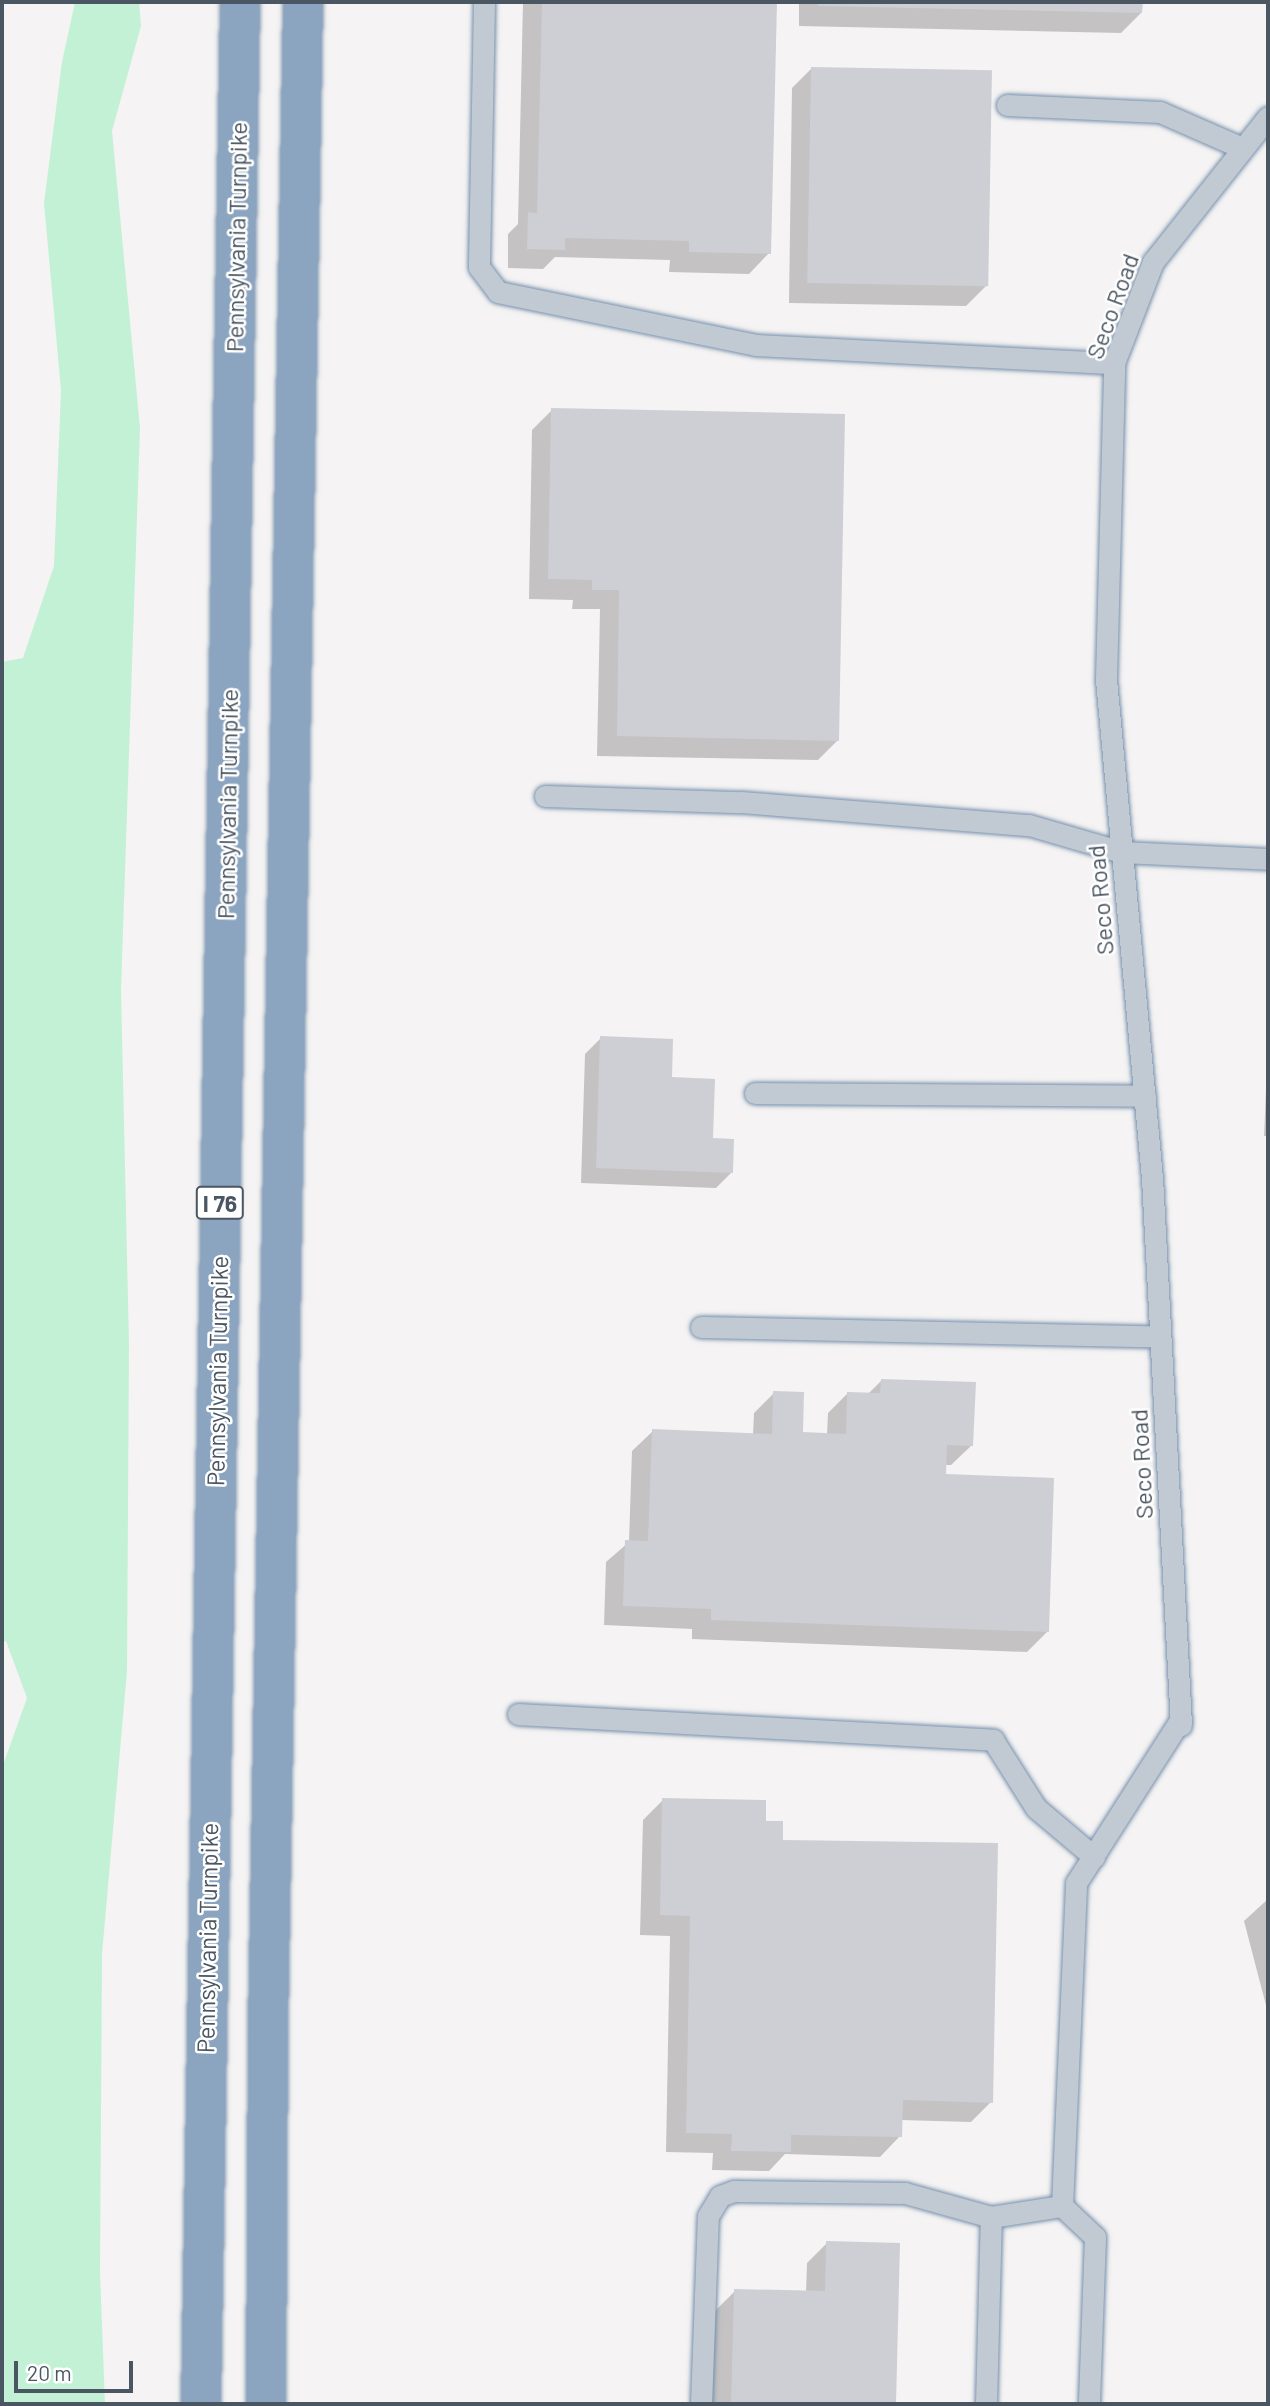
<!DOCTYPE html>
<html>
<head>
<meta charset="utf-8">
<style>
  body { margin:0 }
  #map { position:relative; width:1270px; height:2406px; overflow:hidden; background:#f5f3f3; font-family:Barlow,sans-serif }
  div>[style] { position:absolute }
  .green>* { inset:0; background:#c3f1d5 }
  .shadow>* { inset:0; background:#0003 }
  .building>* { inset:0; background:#cdcfd5; transform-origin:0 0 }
  .roads { filter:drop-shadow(0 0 2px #7690ad) drop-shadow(0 0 2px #7690ad) }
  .service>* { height:21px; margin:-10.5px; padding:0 10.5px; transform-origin:10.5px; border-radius:10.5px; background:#c1cad2 }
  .motorway>* { height:38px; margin:-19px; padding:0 19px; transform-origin:19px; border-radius:19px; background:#8ba5c1 }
  span { translate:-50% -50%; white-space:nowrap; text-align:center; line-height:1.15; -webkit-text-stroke:5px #fff; paint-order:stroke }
  .shield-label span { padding:2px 5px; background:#fff; border:2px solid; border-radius:5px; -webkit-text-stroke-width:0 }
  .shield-label { font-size:23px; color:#4a5661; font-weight:700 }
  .street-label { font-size:24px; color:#4a5661 }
  .frame { position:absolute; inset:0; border:4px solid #4a5661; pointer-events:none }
  .scale { position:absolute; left:14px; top:2361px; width:119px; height:32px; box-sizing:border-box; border:4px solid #4a5661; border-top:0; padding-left:9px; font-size:21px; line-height:24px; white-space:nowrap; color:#4a5661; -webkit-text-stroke:5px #fff; paint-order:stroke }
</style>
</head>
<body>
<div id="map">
  <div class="green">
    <i style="clip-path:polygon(75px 2px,139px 2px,141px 26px,112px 131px,140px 428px,121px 990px,129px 1345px,127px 1671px,102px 1954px,100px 2273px,105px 2404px,2px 2404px,2px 1768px,27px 1698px,6px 1641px,2px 1642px,2px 662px,23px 658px,54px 566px,61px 390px,44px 203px,62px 62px)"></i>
  </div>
  <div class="shadow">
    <i style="clip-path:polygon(523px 2px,775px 2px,769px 253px,749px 274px,669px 272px,670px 260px,555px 257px,543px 269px,508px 268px,508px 234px,518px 224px)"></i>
    <i style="clip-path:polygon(799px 2px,1141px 2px,1141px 13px,1121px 33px,799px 26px)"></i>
    <i style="clip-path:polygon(812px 68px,986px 286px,966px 306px,789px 303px,792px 88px)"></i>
    <i style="clip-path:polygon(552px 410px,838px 740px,818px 760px,597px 756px,600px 609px,572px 609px,573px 600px,529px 599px,532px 430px)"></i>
    <i style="clip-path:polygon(601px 1038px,670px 1079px,731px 1173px,716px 1188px,581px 1183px,585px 1054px)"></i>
    <i style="clip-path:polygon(1268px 1042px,1268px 1136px,1264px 1136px)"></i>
    <i style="clip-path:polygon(882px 1380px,972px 1445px,951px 1465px,945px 1465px,944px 1476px,1047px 1632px,1027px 1652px,692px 1639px,692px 1629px,604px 1625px,606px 1562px,629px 1542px,632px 1451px,653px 1431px,753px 1435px,754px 1413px,774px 1393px,801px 1434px,827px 1435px,828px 1413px,848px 1393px,868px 1394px)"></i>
    <i style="clip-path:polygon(663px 1800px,764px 1822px,991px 2102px,971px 2122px,901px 2120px,900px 2136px,880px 2157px,785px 2154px,769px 2171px,712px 2170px,713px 2153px,666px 2152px,670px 1936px,640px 1935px,643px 1820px)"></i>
    <i style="clip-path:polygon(1268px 1899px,1268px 2013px,1244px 1921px)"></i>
    <i style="clip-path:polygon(827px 2243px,899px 2245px,894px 2404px,712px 2404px,715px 2311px,735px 2291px,806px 2293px,807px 2263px)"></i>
  </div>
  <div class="building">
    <i style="clip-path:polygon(542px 2px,777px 2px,771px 254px,689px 252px,689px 241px,565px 238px,565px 250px,527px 249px,528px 212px,537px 213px)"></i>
    <i style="clip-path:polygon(818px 2px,1143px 2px,1142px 13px,818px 6px)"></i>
    <i style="left:811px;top:67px;width:181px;height:216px;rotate:1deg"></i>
    <i style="clip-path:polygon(551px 408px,845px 414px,839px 741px,617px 736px,619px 590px,592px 590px,592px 580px,548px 579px)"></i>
    <i style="clip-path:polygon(600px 1036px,673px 1039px,672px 1077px,715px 1079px,713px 1138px,734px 1139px,733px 1173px,596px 1168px)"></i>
    <i style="clip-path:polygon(881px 1379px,976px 1382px,973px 1446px,947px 1445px,946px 1474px,1054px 1478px,1049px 1632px,711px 1620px,711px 1609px,623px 1606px,625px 1540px,648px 1541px,652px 1429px,772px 1434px,773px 1391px,804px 1392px,803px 1432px,846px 1434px,847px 1392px,880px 1393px)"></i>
    <i style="clip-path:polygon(662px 1798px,766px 1800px,766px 1821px,783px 1821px,783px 1840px,998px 1843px,993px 2103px,903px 2100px,902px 2137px,791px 2135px,791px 2152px,731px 2151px,732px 2134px,686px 2133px,690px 1916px,660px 1915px)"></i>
    <i style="clip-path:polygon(826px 2241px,900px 2243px,896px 2404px,731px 2404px,734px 2289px,825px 2291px)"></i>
  </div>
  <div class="roads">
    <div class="service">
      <i style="left:484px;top:2px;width:265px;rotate:91.1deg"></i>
      <i style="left:479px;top:267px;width:31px;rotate:53deg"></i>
      <i style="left:498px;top:292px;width:263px;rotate:11.6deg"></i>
      <i style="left:756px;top:345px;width:358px;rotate:2.9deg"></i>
      <i style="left:1007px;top:105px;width:153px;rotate:2.6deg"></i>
      <i style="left:1160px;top:112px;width:87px;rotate:23.6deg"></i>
      <i style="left:545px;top:796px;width:196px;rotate:1.8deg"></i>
      <i style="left:741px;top:802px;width:289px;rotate:4.6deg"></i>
      <i style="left:1029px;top:825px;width:97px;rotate:16.2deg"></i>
      <i style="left:1122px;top:852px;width:146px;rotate:2.7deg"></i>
      <i style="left:755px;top:1093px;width:390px;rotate:0.4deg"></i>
      <i style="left:701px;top:1327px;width:459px;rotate:1.2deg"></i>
      <i style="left:518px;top:1714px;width:476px;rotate:3.1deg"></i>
      <i style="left:993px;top:1740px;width:80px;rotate:57.7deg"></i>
      <i style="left:1036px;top:1808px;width:76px;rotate:40.2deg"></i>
      <i style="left:1181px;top:1725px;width:548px;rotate:-93.03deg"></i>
      <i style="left:1152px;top:1178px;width:501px;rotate:-95.27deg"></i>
      <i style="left:1106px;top:679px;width:316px;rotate:-88.5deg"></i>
      <i style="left:1114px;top:363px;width:108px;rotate:-68.9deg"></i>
      <i style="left:1153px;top:262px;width:185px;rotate:-51.6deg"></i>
      <i style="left:1062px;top:2206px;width:45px;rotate:43.2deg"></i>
      <i style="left:1095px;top:2237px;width:167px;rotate:92.1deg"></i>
      <i style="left:701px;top:2404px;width:188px;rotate:-87.9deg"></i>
      <i style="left:708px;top:2216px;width:23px;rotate:-59deg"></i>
      <i style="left:720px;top:2196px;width:15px;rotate:-20deg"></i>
      <i style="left:734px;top:2191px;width:171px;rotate:0.7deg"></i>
      <i style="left:905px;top:2193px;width:89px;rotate:15.6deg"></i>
      <i style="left:991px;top:2217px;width:72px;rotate:-8.8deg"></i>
      <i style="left:1062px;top:2206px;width:323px;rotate:-87.5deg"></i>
      <i style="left:1076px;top:1883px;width:195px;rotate:-57.4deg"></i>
      <i style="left:986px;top:2404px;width:187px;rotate:-88.5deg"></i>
    </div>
    <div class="motorway">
      <i style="left:201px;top:2404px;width:2402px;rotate:-89.07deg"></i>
      <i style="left:266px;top:2404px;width:377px;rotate:-89.7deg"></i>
      <i style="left:268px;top:2027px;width:2025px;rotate:-89.01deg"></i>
    </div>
  </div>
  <div class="shield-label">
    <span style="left:220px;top:1203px">I 76</span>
  </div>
  <div class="street-label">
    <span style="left:236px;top:237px;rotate:-89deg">Pennsylvania Turnpike</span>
    <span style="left:1112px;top:306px;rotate:-70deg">Seco Road</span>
    <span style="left:227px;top:804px;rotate:-89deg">Pennsylvania Turnpike</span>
    <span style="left:1100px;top:900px;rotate:-95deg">Seco Road</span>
    <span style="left:217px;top:1371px;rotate:-89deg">Pennsylvania Turnpike</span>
    <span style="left:1141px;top:1464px;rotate:-93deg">Seco Road</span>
    <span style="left:207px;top:1938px;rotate:-89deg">Pennsylvania Turnpike</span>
  </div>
  <div class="frame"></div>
  <div class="scale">20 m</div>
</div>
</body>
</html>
